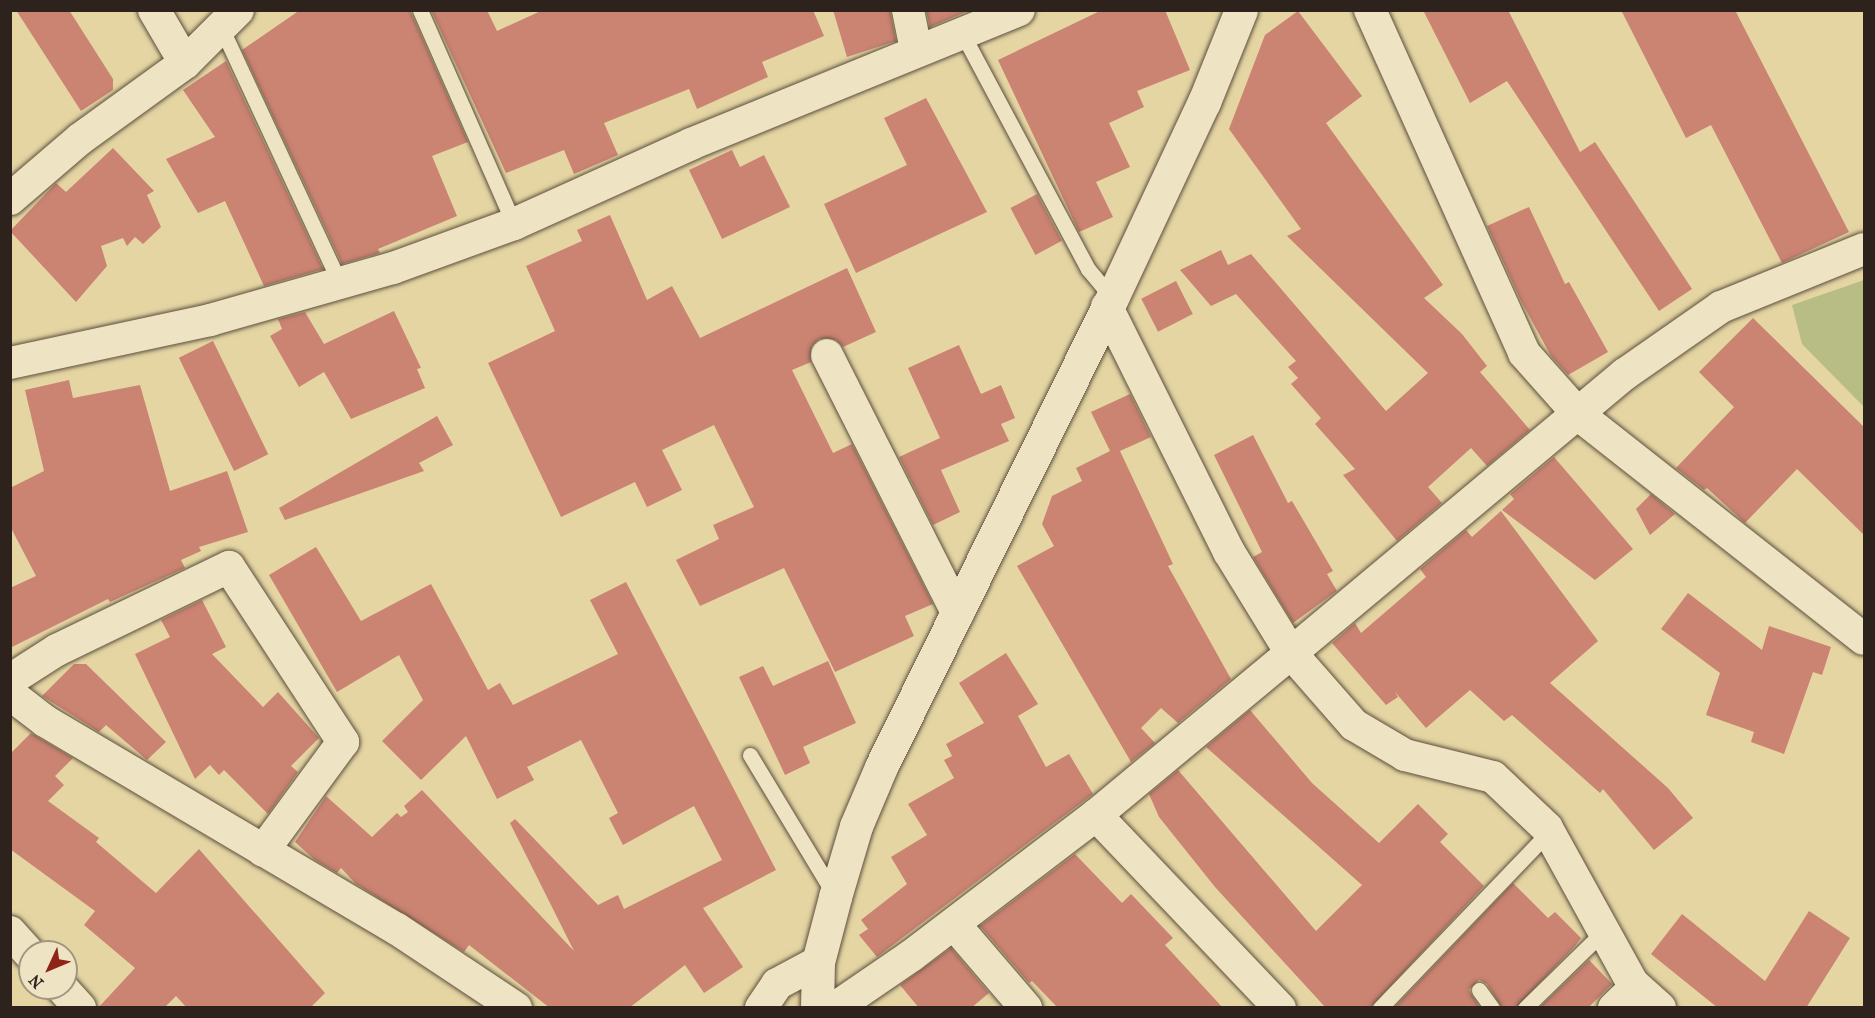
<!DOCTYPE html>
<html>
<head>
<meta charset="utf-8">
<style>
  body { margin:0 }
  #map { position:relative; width:1875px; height:1018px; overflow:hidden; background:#e5d5a3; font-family:"IM FELL French Canon",serif }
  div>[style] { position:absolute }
  .green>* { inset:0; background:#b7bd84 }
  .building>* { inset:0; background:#cb8372; transform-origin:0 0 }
  .roads { filter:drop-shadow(0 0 2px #5c4f3e) drop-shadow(0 0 2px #5c4f3e) }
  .service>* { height:15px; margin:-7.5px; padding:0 7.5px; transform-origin:7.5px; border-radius:7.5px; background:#eee4c3 }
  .minor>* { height:32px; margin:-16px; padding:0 16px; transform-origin:16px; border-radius:16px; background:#eee4c3 }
  .tertiary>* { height:33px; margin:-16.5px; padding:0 16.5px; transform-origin:16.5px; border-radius:16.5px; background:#eee4c3 }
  span { translate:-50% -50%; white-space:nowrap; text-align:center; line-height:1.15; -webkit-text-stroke:5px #eee4c3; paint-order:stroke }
  .frame { position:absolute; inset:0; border:12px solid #2e221c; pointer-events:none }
  .north { position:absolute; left:18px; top:940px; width:60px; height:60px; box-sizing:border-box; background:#eee4c3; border:2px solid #a19680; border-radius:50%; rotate:226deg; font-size:16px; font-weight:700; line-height:24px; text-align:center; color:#2e221c }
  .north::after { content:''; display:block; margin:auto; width:21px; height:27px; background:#8f2418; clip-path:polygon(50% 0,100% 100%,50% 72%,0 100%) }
</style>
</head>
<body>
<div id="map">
  <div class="green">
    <i style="clip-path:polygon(1864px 280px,1864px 407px,1802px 344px,1792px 305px)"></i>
  </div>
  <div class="building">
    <i style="clip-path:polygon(16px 10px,69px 10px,113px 79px,113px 90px,81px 111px)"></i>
    <i style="clip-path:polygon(300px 10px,410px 10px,468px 142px,432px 156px,457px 216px,378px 249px,380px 253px,342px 264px,242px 50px)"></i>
    <i style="clip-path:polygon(431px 10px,487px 10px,497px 31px,543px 10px,813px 10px,824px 36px,762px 62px,768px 77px,697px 109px,689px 89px,604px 123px,618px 155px,574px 174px,564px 150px,506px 173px)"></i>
    <i style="clip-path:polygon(833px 10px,890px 10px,896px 41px,847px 57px)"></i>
    <i style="clip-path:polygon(926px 10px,970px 10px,930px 27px)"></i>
    <i style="clip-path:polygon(1102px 10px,1165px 10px,1190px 70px,1137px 91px,1144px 107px,1109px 123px,1130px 167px,1096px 182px,1113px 217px,1079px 232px,998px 60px)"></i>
    <i style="clip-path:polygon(1423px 10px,1508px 10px,1580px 152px,1595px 142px,1692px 289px,1659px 311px,1507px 81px,1470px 103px)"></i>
    <i style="clip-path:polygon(1621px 10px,1735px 10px,1849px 232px,1782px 263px,1711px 125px,1686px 138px)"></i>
    <i style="clip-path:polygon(1298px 11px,1362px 96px,1326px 123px,1443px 285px,1424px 298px,1462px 334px,1487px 366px,1480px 372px,1530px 430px,1487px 466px,1471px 448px,1428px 487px,1442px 503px,1397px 541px,1343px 475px,1355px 469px,1315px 424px,1321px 418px,1291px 384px,1298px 378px,1288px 367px,1296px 361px,1236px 294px,1211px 306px,1180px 270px,1221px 250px,1228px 265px,1251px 254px,1386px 411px,1428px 373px,1287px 236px,1301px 229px,1229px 129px,1265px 35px)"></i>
    <i style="clip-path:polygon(226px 61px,323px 269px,264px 286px,225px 201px,198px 213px,166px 159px,215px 137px,183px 90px)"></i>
    <i style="clip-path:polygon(926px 98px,987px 212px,856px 273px,824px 204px,907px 165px,884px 118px)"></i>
    <i style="clip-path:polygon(113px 148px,154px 191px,147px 195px,161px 227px,143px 244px,135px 237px,127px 246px,123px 238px,101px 246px,107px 266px,76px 302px,10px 231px,56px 183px,66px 192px)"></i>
    <i style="clip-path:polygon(732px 150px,740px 167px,764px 155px,790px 207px,722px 239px,689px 170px)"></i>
    <i style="left:1037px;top:194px;width:53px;height:30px;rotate:62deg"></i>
    <i style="clip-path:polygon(1529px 207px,1565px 284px,1569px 282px,1608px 352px,1568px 375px,1551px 356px,1521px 301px,1487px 226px)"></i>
    <i style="clip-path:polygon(610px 215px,647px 300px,672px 286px,700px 338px,847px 268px,876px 332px,843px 347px,836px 340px,819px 339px,812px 346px,811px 362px,792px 370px,833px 453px,852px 444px,933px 604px,905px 616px,914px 636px,835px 672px,784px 568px,700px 606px,676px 560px,719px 539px,713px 525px,754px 507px,714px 425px,662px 450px,682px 490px,647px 507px,635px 482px,561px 517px,488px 363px,555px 331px,526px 266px,582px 241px,577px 230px)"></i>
    <i style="left:1176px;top:281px;width:37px;height:39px;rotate:63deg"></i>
    <i style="clip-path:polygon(394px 311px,421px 368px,417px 369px,425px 388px,351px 419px,324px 372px,299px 387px,270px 336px,282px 329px,278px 319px,305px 312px,324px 344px)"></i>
    <i style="clip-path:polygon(1753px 318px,1864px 427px,1864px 535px,1797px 469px,1745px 523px,1707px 488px,1704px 490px,1676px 468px,1734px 407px,1699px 372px)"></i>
    <i style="left:213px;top:341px;width:126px;height:38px;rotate:64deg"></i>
    <i style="clip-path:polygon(959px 345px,981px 394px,1001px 385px,1015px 418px,1001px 424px,1009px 441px,941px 470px,960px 512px,933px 525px,899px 457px,940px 438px,908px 368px)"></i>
    <i style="clip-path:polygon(69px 380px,73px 398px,140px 385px,170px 491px,227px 471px,248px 532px,199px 547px,201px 551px,181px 560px,185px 568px,110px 602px,108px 599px,10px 648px,10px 588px,36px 576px,10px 526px,10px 488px,44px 471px,25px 390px)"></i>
    <i style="clip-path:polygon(1130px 394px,1151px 437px,1120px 451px,1173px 564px,1168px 566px,1231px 679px,1178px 723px,1161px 708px,1141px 728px,1155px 743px,1131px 762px,1017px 566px,1054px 546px,1042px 524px,1052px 496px,1082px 481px,1076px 468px,1110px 451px,1091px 412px)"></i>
    <i style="clip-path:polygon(437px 416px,453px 445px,419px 463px,424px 471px,285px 520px,279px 508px)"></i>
    <i style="clip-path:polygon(1253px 435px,1288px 503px,1292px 501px,1333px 571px,1327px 574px,1337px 591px,1293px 623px,1253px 557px,1262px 552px,1214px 455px)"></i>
    <i style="clip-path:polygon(1554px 457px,1633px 549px,1595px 580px,1502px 510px,1514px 499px,1510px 494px)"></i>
    <i style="clip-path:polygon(1651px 494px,1675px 514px,1650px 535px,1636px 509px)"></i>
    <i style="clip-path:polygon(1501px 511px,1598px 641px,1550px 683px,1668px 788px,1693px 818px,1654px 850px,1603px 789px,1600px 793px,1512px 715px,1504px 721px,1470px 690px,1426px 728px,1395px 692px,1398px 697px,1386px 705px,1332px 643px,1355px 623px,1361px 633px,1426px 577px,1420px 569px,1466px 530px,1472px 537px)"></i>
    <i style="clip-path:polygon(316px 547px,361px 621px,431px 584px,488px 690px,500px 683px,513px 705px,618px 654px,590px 600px,626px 582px,776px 870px,703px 908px,743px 967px,704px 993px,685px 965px,629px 1008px,550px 1008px,469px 945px,464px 952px,356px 884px,341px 868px,337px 873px,315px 860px,295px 842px,326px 796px,372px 837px,397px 813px,401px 817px,408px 812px,404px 806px,422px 790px,574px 951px,510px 823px,515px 819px,598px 905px,618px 895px,624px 909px,722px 860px,694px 806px,623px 845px,609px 818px,618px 813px,581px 740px,527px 767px,534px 780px,497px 799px,466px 736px,421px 780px,382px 741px,423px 700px,399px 655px,337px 692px,269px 575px)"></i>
    <i style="clip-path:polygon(1688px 593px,1762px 650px,1769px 626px,1831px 647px,1822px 675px,1813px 672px,1784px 754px,1751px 742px,1754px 732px,1706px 715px,1720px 673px,1661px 629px)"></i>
    <i style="clip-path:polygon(202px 600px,226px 647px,212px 654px,263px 707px,278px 692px,319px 738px,291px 766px,298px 772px,268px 814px,224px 770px,219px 775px,210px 765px,195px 779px,135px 654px,170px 637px,161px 620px)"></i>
    <i style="clip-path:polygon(1006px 653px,1038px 704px,1018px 716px,1046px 767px,1069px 754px,1093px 794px,877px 957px,859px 935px,868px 929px,861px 920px,907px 884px,891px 857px,927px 835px,908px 804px,954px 778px,944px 760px,952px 756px,946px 744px,984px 723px,959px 683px)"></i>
    <i style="clip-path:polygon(828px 661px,856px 723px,803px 747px,810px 763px,785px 775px,739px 677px,763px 666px,773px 686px)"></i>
    <i style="clip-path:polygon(74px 664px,86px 664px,166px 742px,147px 760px,106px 725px,99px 732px,42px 696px)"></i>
    <i style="clip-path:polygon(1250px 710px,1312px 783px,1379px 843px,1418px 804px,1448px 834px,1440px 842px,1484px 886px,1370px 1008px,1326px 1008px,1215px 887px,1159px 817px,1149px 794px,1178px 770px,1316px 931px,1362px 885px,1206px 747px)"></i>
    <i style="clip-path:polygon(31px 733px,73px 758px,55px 776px,64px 785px,48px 801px,99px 838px,96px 842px,156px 893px,199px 849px,325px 993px,310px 1008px,187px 1008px,176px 996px,164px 1008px,98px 1008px,135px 968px,84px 925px,95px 911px,10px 849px,10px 754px)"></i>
    <i style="clip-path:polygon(1075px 854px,1122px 903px,1131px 894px,1173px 938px,1165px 945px,1223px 1008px,1058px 1008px,1032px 981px,1029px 983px,980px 926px)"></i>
    <i style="clip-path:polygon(1513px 883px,1548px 918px,1555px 912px,1581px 938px,1575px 946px,1516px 1008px,1502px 1008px,1487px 984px,1479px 980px,1469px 990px,1480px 1008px,1394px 1008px)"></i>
    <i style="clip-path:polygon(1809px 911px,1850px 938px,1806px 1008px,1718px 1008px,1651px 954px,1682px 914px,1765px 981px)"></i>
    <i style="clip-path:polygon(951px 948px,989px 993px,971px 1008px,919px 1008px,900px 985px)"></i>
    <i style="clip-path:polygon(1589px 960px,1612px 984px,1588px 1008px,1539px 1008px)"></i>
  </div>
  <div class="roads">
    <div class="service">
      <i style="left:420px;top:10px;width:234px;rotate:66.3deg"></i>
      <i style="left:221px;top:27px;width:285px;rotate:65.1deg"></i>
      <i style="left:962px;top:33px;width:268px;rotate:61.9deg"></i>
      <i style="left:1088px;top:269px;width:38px;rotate:50deg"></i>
      <i style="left:750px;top:755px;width:162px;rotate:58.9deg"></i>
      <i style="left:1479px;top:990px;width:22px;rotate:54deg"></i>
      <i style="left:1380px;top:1008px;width:244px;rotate:-46.2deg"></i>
      <i style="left:1525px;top:1008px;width:109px;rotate:-44.3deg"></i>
    </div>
    <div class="minor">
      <i style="left:154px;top:10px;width:61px;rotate:59.7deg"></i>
      <i style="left:908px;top:10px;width:41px;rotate:78.7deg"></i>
      <i style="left:1370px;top:10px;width:376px;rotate:65.8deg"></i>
      <i style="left:1524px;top:353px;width:83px;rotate:48.4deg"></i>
      <i style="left:1579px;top:415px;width:362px;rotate:38.2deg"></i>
      <i style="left:10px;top:199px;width:92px;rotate:-40.6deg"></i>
      <i style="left:80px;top:139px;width:130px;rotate:-35.9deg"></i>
      <i style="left:185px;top:63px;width:75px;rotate:-45deg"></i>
      <i style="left:827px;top:355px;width:290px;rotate:63.2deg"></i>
      <i style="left:10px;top:363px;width:205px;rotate:-12.1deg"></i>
      <i style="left:210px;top:320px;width:190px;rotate:-15.9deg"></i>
      <i style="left:393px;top:268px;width:129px;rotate:-20deg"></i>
      <i style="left:514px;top:224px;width:194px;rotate:-24.3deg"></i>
      <i style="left:691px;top:144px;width:354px;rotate:-22.2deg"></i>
      <i style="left:10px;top:680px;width:56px;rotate:-32.6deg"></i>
      <i style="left:57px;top:650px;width:191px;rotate:-25.8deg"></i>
      <i style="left:229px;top:567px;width:209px;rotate:56.9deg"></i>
      <i style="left:343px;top:742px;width:135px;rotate:126.3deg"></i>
      <i style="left:10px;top:694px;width:44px;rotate:37.6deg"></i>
      <i style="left:45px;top:721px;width:409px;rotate:30.6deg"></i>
      <i style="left:397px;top:929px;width:143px;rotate:33.6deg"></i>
      <i style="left:1096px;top:815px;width:267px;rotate:46.4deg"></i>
      <i style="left:954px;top:924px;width:111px;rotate:49.4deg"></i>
      <i style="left:10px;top:932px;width:30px;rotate:48deg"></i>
      <i style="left:62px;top:988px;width:27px;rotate:48deg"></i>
      <i style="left:761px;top:1008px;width:29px;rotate:-56deg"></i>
      <i style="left:777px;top:984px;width:47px;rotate:-28.2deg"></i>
      <i style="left:835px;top:1008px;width:92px;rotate:-34.4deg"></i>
      <i style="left:911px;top:956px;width:233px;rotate:-37.3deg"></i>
      <i style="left:1096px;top:815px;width:254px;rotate:-39.7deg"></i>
      <i style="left:1291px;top:653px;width:119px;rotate:-121.5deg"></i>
      <i style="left:1229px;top:552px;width:274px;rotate:-116.5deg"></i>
      <i style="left:1614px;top:1008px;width:30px;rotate:-44deg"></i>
      <i style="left:1660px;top:1008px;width:36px;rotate:-138deg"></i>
      <i style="left:1633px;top:984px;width:178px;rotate:-118.9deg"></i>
      <i style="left:1547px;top:828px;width:74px;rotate:-136.6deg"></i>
      <i style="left:1493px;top:777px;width:91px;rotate:-166deg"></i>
      <i style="left:1405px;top:755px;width:59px;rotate:-149.5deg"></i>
      <i style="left:1354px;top:725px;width:96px;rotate:-131.2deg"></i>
      <i style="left:1291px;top:653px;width:435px;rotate:-39.9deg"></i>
      <i style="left:1625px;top:374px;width:117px;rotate:-34.9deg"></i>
      <i style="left:1721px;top:307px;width:154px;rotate:-22.1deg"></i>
    </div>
    <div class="tertiary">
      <i style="left:817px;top:1008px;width:46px;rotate:-88.8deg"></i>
      <i style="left:818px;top:962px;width:67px;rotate:-75.3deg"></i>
      <i style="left:835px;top:897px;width:74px;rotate:-73.5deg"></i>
      <i style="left:856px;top:826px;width:64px;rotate:-67deg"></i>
      <i style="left:881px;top:767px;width:523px;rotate:-63.78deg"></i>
      <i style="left:1112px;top:298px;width:217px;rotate:-64.9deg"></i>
      <i style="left:1204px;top:102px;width:99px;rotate:-68.1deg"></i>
    </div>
  </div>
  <div class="frame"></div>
  <div class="north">N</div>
</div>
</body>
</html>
